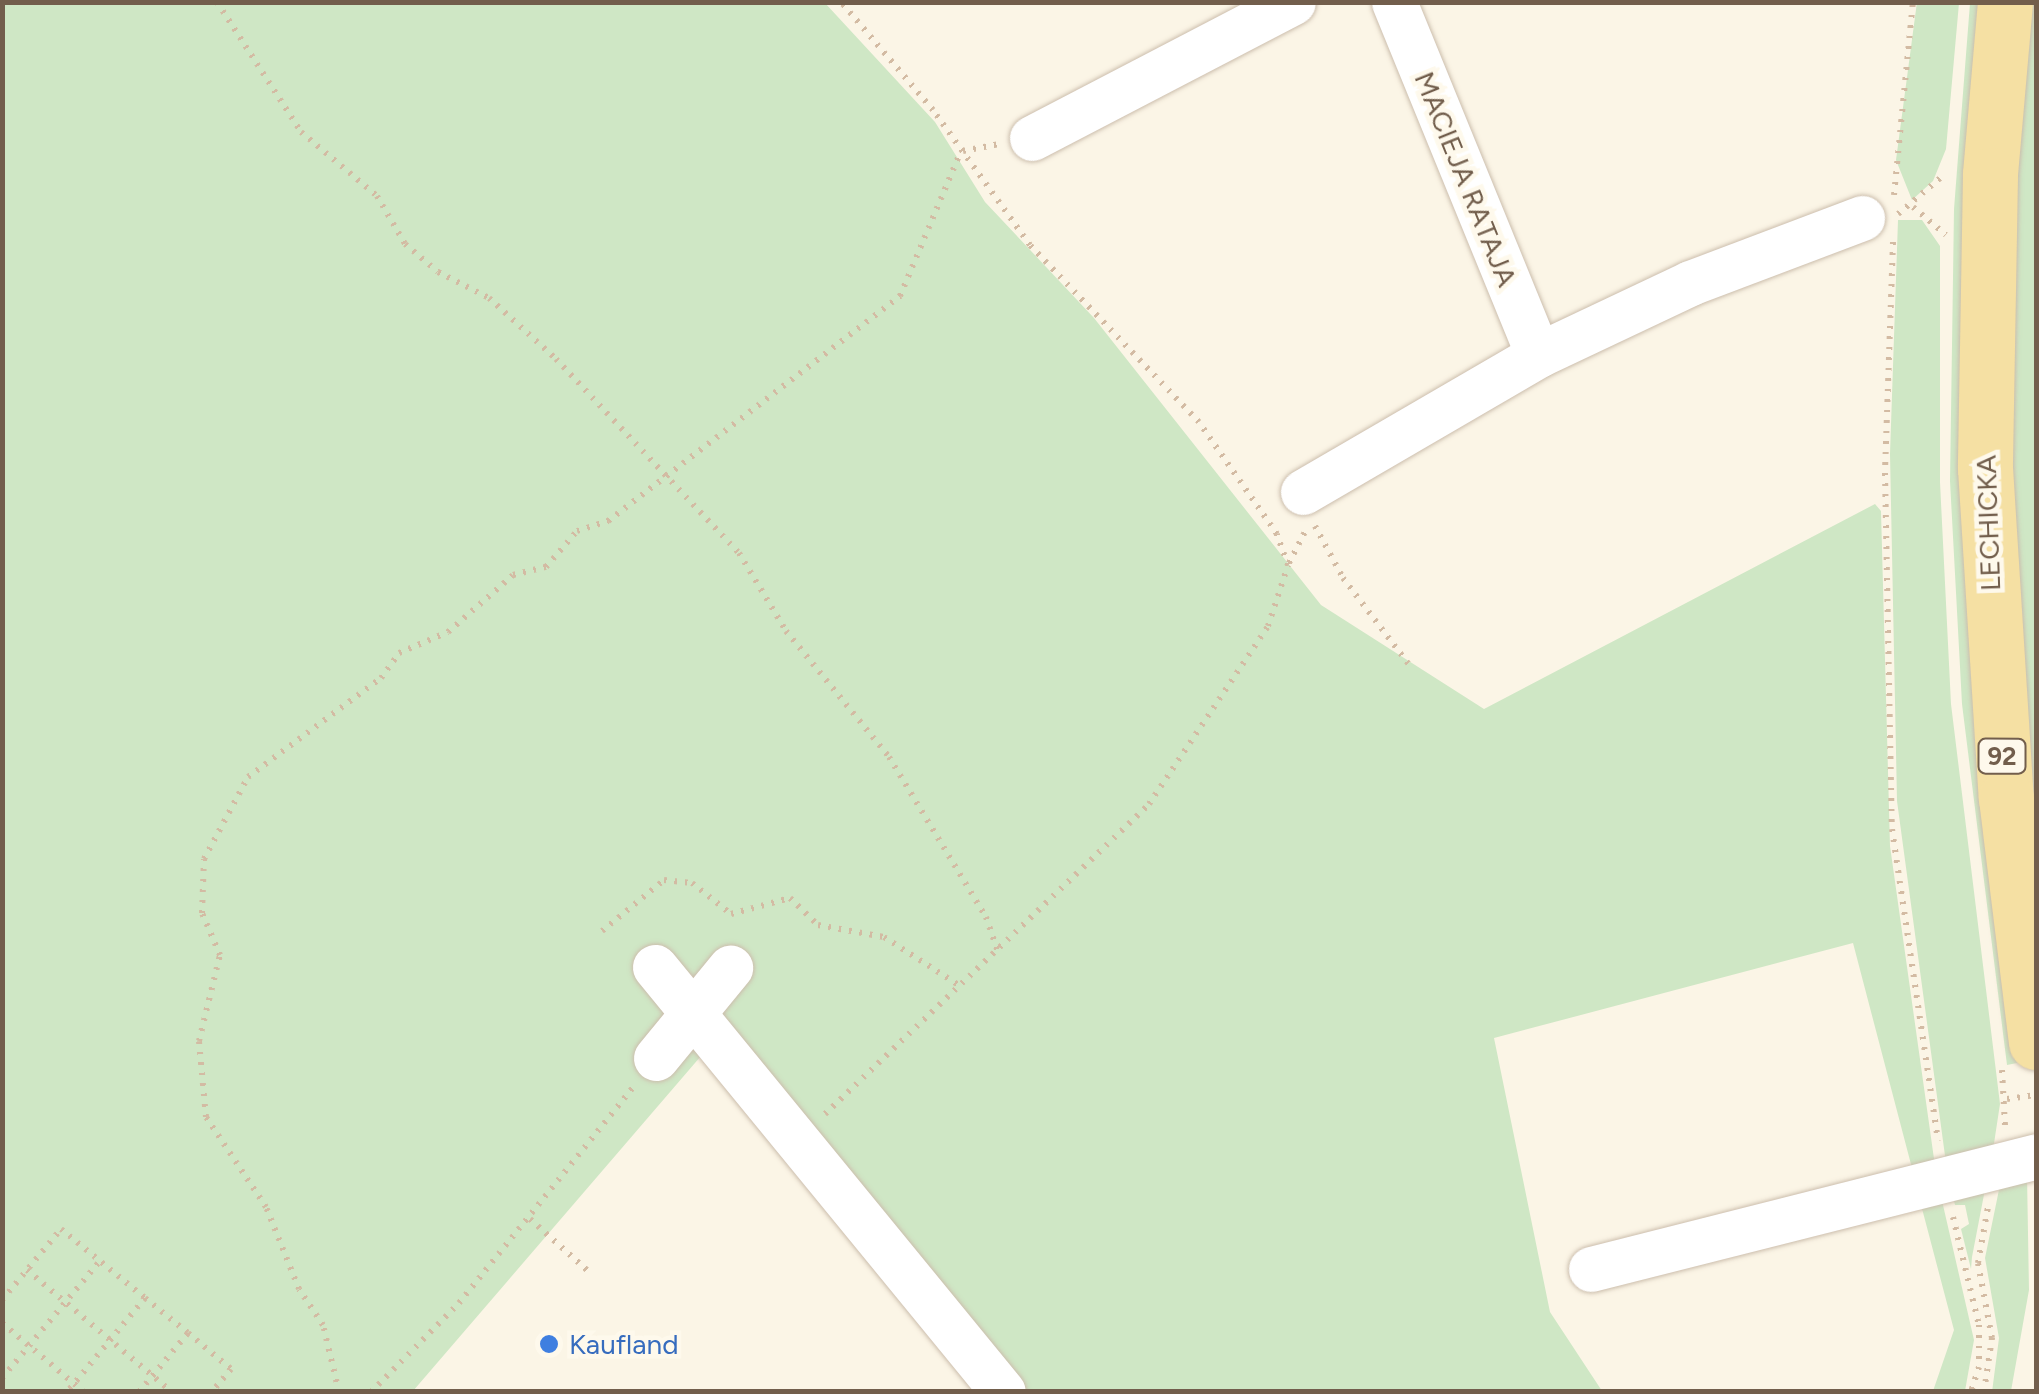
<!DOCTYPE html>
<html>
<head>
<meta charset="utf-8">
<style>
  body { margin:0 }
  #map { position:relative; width:2039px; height:1394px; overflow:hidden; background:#fbf5e6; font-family:Figtree,sans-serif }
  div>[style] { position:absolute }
  .green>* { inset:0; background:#cfe7c5 }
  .path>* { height:6px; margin-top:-3px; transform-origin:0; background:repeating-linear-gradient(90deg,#d3bba3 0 2.5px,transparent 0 10.5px) }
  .roads { filter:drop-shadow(0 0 2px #ccbead) drop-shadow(0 0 2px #ccbead) }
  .minor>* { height:45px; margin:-22.5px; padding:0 22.5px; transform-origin:22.5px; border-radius:22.5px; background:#fff }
  .major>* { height:55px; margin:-27.5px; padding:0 27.5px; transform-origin:27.5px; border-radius:27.5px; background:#f5e0a3 }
  .dots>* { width:28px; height:28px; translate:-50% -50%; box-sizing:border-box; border:5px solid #fef9ec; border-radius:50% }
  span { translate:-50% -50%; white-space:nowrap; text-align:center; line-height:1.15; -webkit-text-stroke:9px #fef9ec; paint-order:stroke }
  .shield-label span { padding:2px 8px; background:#fef9ec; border:2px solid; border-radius:8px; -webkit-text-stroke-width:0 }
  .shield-label { font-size:25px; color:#725e4c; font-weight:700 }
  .street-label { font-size:28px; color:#725e4c }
  .shop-label { font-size:28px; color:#366cbe }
  .left { translate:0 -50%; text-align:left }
  .frame { position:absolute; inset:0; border:5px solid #725e4c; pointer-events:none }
</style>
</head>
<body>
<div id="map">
  <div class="green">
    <i style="clip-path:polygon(1917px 2px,1959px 3px,1946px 149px,1933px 181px,1912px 200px,1896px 160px)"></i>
    <i style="clip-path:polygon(3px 3px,825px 3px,935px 122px,985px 202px,1094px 318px,1321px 605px,1484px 709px,1875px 504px,1881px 511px,1890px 846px,1935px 1166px,1913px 1172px,1853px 943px,1494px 1038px,1550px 1312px,1602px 1391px,988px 1391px,707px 1049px,413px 1391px,3px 1392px)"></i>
    <i style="clip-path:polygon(1970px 3px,1984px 3px,2006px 961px,2017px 1063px,2007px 1065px,1962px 704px,1950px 481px,1954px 209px)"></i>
    <i style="clip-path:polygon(2026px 3px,2036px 3px,2036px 863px,2011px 582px,2007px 274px)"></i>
    <i style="clip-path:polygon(1898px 220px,1922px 220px,1940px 246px,1940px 482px,1951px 704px,2000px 1104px,1993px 1150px,1946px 1163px,1897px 801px,1890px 454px)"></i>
    <i style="clip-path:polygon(2002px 1175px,2027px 1175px,2029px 1290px,2011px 1391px,1992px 1392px,1999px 1338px,1985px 1258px)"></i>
    <i style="clip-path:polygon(1987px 1179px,1972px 1257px,1971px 1269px,1961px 1229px,1969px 1224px,1965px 1205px,1955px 1205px,1951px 1189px)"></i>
    <i style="clip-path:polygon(1940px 1192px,1974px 1340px,1965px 1391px,1933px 1391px,1954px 1330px,1920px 1201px)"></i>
  </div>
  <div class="path">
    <i style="left:217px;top:2px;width:155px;rotate:57.1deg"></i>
    <i style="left:301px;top:132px;width:99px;rotate:40.1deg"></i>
    <i style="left:377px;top:196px;width:56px;rotate:59.7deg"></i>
    <i style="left:405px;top:244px;width:43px;rotate:40.3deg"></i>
    <i style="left:438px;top:272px;width:57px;rotate:27deg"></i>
    <i style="left:489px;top:298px;width:91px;rotate:42.3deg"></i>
    <i style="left:556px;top:359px;width:267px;rotate:46.7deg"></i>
    <i style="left:739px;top:553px;width:91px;rotate:58.9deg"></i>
    <i style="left:786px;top:631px;width:163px;rotate:50.7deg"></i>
    <i style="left:889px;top:757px;width:187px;rotate:58.8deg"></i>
    <i style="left:986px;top:917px;width:37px;rotate:71deg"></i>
    <i style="left:963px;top:151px;width:37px;rotate:-11deg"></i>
    <i style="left:1894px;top:195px;width:194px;rotate:-84.4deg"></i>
    <i style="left:1913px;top:207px;width:43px;rotate:40.3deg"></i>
    <i style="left:1898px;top:214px;width:62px;rotate:-40.4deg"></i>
    <i style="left:1893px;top:242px;width:231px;rotate:92deg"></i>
    <i style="left:1885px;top:473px;width:356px;rotate:88.9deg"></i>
    <i style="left:1892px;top:829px;width:315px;rotate:81.6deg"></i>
    <i style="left:1315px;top:526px;width:59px;rotate:61.7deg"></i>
    <i style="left:1343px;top:578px;width:111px;rotate:52.7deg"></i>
    <i style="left:1289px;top:563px;width:37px;rotate:-63deg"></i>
    <i style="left:602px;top:931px;width:80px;rotate:-39.4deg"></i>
    <i style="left:664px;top:880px;width:28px;rotate:6deg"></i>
    <i style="left:692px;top:883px;width:50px;rotate:38.5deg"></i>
    <i style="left:731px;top:914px;width:61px;rotate:-15.2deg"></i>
    <i style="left:790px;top:898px;width:39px;rotate:44deg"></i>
    <i style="left:818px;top:925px;width:67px;rotate:10.3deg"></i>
    <i style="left:884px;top:937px;width:90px;rotate:32.8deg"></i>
    <i style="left:2002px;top:1070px;width:56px;rotate:86.9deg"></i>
    <i style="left:2007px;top:1099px;width:29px;rotate:-8deg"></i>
    <i style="left:825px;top:1114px;width:448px;rotate:-43.7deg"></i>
    <i style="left:1149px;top:804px;width:214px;rotate:-56.2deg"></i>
    <i style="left:1268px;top:626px;width:64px;rotate:-71.8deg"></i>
    <i style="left:1288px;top:565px;width:33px;rotate:-110deg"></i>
    <i style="left:1277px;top:534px;width:136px;rotate:-124.9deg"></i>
    <i style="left:1199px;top:422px;width:245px;rotate:-133.7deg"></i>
    <i style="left:1030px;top:245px;width:166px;rotate:-125.7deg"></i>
    <i style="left:933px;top:110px;width:142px;rotate:-130.4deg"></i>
    <i style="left:1953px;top:1217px;width:111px;rotate:76.5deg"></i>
    <i style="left:1979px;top:1325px;width:42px;rotate:90deg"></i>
    <i style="left:1979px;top:1367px;width:26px;rotate:108deg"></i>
    <i style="left:530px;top:1219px;width:78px;rotate:41.9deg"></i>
    <i style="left:27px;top:1270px;width:189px;rotate:40.1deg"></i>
    <i style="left:145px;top:1298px;width:55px;rotate:39.1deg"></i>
    <i style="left:2px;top:1300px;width:92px;rotate:-50.3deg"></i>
    <i style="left:61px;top:1229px;width:109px;rotate:39.4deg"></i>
    <i style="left:145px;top:1298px;width:122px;rotate:129.7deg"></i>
    <i style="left:2px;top:1323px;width:107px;rotate:40.1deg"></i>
    <i style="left:2px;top:1378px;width:153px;rotate:-50.1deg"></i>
    <i style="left:139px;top:1392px;width:77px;rotate:-50.3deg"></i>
    <i style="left:188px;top:1333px;width:56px;rotate:39.9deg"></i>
    <i style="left:231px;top:1369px;width:30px;rotate:130deg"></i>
    <i style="left:339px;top:1392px;width:69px;rotate:-103.4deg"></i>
    <i style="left:323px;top:1325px;width:43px;rotate:-123.7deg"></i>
    <i style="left:299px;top:1289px;width:88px;rotate:-111.9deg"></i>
    <i style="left:266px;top:1207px;width:108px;rotate:-123.7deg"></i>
    <i style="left:206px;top:1117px;width:76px;rotate:-95.3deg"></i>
    <i style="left:199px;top:1041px;width:89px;rotate:-76.3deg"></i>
    <i style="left:220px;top:955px;width:46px;rotate:-113.2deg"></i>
    <i style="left:202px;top:913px;width:54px;rotate:-87.9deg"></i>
    <i style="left:204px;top:859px;width:93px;rotate:-61.8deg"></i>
    <i style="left:248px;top:777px;width:166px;rotate:-36.7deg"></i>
    <i style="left:381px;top:678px;width:31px;rotate:-54deg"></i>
    <i style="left:399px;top:653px;width:53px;rotate:-23.2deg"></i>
    <i style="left:448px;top:632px;width:86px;rotate:-41.2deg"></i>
    <i style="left:513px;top:575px;width:34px;rotate:-14deg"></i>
    <i style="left:546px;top:567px;width:48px;rotate:-49.3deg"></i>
    <i style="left:577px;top:531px;width:33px;rotate:-18deg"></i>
    <i style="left:608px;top:521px;width:369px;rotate:-37.6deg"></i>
    <i style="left:900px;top:296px;width:157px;rotate:-67.2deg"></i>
    <i style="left:371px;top:1392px;width:125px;rotate:-45.3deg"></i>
    <i style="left:459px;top:1303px;width:279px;rotate:-51.1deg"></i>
    <i style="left:1984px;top:1392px;width:55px;rotate:-81.6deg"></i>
    <i style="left:1992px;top:1338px;width:76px;rotate:-100.6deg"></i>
    <i style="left:1978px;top:1263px;width:57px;rotate:-79.9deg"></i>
  </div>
  <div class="roads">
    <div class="minor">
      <i style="left:1394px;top:2px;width:381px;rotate:67.8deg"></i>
      <i style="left:1032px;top:138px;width:294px;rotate:-27.5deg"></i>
      <i style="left:1303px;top:492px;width:272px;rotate:-30.2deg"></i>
      <i style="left:1538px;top:355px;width:168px;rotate:-25.3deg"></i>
      <i style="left:1690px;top:283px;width:184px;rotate:-20.7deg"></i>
      <i style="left:655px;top:967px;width:549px;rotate:50.69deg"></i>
      <i style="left:656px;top:1058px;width:117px;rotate:-50.6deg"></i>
      <i style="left:1591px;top:1269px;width:459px;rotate:-14.2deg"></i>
    </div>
    <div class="major">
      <i style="left:2005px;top:2px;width:174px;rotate:95deg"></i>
      <i style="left:1990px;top:175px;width:293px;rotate:91deg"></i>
      <i style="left:1985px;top:468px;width:331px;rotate:86.4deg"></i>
      <i style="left:2006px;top:798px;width:246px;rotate:83deg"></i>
    </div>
  </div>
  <div class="dots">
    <i style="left:549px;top:1344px;background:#3f7fe0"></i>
  </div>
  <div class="shield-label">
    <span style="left:2002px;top:756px">92</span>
  </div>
  <div class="street-label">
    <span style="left:1466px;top:179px;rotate:68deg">MACIEJA RATAJA</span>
    <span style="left:1988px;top:523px;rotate:-92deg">LECHICKA</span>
  </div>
  <div class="shop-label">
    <span class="left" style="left:569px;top:1344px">Kaufland</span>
  </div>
  <div class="frame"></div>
</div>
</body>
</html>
